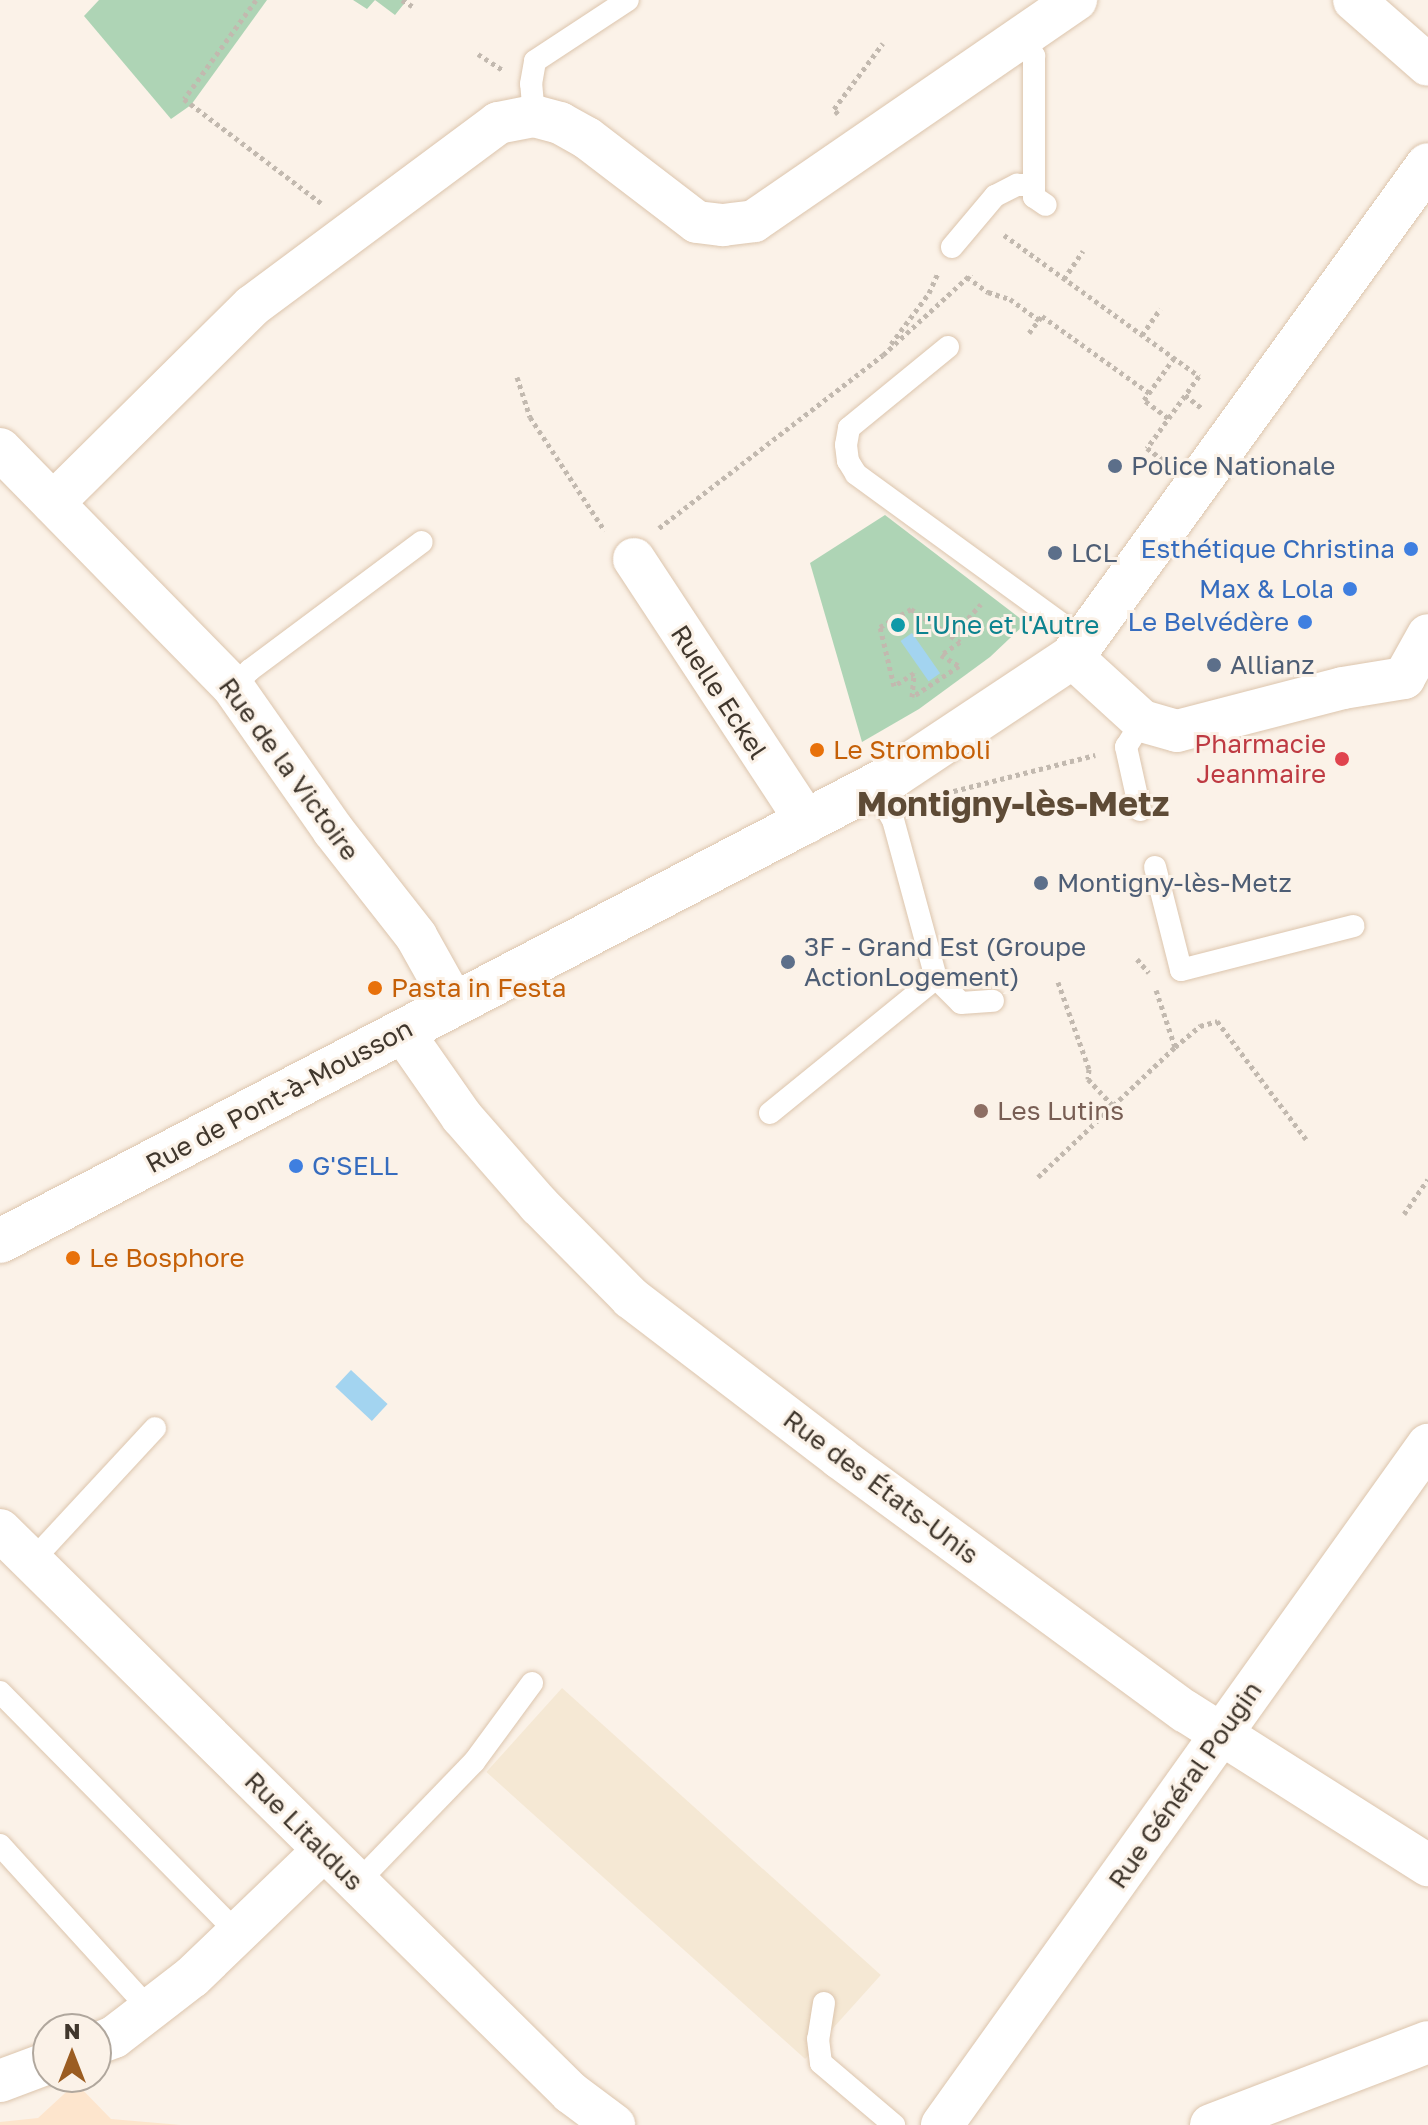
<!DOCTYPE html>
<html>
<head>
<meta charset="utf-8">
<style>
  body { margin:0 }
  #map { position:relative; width:1428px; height:2125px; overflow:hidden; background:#fbf2e8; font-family:"Golos Text",sans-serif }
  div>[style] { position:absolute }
  .industrial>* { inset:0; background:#f5e8d4; transform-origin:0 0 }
  .built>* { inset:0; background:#fde5cd }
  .green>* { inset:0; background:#aed4b5 }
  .water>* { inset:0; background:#a3d4f0; transform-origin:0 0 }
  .path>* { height:5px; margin-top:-2.5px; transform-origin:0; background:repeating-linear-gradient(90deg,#c2b9af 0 4px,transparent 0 8px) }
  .roads { filter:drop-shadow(0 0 2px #dcc5ad) drop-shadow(0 0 2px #dcc5ad) }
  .lane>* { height:22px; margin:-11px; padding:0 11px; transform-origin:11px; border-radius:11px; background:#fff }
  .street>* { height:42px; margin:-21px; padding:0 21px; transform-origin:21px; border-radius:21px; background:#fff }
  .primary>* { height:44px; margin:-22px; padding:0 22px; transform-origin:22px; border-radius:22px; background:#fff }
  .dots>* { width:22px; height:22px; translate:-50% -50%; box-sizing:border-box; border:4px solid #fbf2e8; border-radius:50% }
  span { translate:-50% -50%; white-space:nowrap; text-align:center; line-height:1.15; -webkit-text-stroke:6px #fbf2e8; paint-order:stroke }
  .service-label { font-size:26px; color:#4e5e75 }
  .left { translate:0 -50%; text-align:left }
  .shop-label { font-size:26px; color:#366cbe }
  .right { translate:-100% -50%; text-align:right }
  .culture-label { font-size:26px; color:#0d838f }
  .street-label { font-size:26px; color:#40372d }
  .health-label { font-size:26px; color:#be3a42 }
  .food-label { font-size:26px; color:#c56008 }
  .education-label { font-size:26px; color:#785e54 }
  .district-label { font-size:34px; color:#5e4b36; font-weight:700 }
  .north { position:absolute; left:32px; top:2013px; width:80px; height:80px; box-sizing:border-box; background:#fbf2e8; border:2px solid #b0a79d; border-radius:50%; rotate:0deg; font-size:22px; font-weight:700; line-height:32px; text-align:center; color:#40372d }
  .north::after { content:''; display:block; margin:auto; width:28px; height:36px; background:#9b5d22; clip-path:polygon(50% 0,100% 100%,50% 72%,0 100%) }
</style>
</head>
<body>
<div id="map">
  <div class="industrial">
    <i style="left:562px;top:1688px;width:429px;height:113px;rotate:42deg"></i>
  </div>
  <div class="built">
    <i style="clip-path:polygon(76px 2083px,111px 2119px,181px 2125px,0 2125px,0 2122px,38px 2118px)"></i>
  </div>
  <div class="green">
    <i style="clip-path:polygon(99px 0,267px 0,191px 105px,171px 119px,84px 16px)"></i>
    <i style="clip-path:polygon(353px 0,407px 0,395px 15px,375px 0,367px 9px)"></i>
    <i style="clip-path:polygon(885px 515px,1026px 623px,990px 657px,919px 709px,862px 742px,810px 563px)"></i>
  </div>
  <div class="water">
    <i style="left:912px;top:633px;width:49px;height:14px;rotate:55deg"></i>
    <i style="left:351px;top:1370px;width:50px;height:23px;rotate:43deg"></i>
  </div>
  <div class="path">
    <i style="left:256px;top:0;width:122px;rotate:126deg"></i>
    <i style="left:184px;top:99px;width:172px;rotate:37.2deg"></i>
    <i style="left:402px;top:0;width:12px;rotate:31deg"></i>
    <i style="left:478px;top:54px;width:31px;rotate:33deg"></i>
    <i style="left:838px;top:114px;width:6px;rotate:-129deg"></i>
    <i style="left:834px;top:109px;width:82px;rotate:-53.4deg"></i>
    <i style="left:1004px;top:235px;width:241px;rotate:35.9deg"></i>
    <i style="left:1199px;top:376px;width:89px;rotate:125.8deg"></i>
    <i style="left:1147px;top:448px;width:20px;rotate:37deg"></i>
    <i style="left:967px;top:277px;width:26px;rotate:36deg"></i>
    <i style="left:988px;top:292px;width:23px;rotate:18deg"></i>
    <i style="left:1010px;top:299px;width:36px;rotate:36deg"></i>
    <i style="left:1064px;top:279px;width:34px;rotate:-56deg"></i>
    <i style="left:1029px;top:333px;width:21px;rotate:-53deg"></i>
    <i style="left:1042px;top:316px;width:132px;rotate:35.7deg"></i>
    <i style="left:1142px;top:335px;width:32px;rotate:-55deg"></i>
    <i style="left:891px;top:344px;width:64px;rotate:-53.3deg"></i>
    <i style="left:929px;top:293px;width:22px;rotate:-66deg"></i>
    <i style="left:517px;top:377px;width:42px;rotate:72deg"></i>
    <i style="left:530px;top:417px;width:136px;rotate:56.7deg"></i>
    <i style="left:1185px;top:395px;width:23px;rotate:38deg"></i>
    <i style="left:1168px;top:418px;width:30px;rotate:-143deg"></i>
    <i style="left:1144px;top:400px;width:52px;rotate:-54.5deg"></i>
    <i style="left:659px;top:528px;width:283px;rotate:-37.7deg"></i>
    <i style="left:883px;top:355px;width:120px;rotate:-42.6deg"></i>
    <i style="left:911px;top:609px;width:59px;rotate:34deg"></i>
    <i style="left:960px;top:642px;width:23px;rotate:146deg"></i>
    <i style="left:941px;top:655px;width:21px;rotate:31deg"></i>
    <i style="left:959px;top:666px;width:56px;rotate:146.6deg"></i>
    <i style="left:912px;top:697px;width:24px;rotate:-85deg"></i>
    <i style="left:914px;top:673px;width:24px;rotate:147deg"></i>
    <i style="left:894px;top:686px;width:61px;rotate:-103.3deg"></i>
    <i style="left:880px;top:627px;width:36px;rotate:-30deg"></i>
    <i style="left:952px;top:636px;width:43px;rotate:-47.8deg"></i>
    <i style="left:946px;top:793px;width:154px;rotate:-14.3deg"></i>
    <i style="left:1137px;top:959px;width:18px;rotate:49deg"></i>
    <i style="left:1058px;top:982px;width:92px;rotate:70.4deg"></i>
    <i style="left:1089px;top:1069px;width:10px;rotate:96deg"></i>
    <i style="left:1088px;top:1079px;width:37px;rotate:47deg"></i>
    <i style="left:1175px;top:1047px;width:33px;rotate:-40deg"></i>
    <i style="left:1200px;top:1026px;width:18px;rotate:-16deg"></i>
    <i style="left:1217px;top:1021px;width:148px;rotate:53deg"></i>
    <i style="left:1038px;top:1177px;width:189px;rotate:-43.5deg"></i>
    <i style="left:1175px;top:1047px;width:60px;rotate:-108.4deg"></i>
    <i style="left:1404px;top:1214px;width:42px;rotate:-55.6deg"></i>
  </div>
  <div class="roads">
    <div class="lane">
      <i style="left:1022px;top:38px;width:22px;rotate:56deg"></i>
      <i style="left:1034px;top:56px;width:141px;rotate:90deg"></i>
      <i style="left:1034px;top:197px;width:14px;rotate:34deg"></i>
      <i style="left:534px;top:116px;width:32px;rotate:-95deg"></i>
      <i style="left:531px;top:84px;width:23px;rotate:-80deg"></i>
      <i style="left:535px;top:61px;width:111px;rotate:-33.3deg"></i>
      <i style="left:952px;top:247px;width:67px;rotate:-49.9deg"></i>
      <i style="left:995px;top:196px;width:25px;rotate:-27deg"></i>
      <i style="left:1017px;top:185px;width:17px"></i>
      <i style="left:948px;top:347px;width:128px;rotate:140.7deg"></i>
      <i style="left:849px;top:428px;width:17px;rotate:100deg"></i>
      <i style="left:846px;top:445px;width:16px;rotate:83deg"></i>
      <i style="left:848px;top:461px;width:15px;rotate:58deg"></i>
      <i style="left:856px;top:474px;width:283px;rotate:36.1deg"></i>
      <i style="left:233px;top:687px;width:24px;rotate:-45deg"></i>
      <i style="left:250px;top:670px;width:214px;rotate:-36.7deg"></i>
      <i style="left:1140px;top:810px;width:65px;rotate:-102.5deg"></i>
      <i style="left:1126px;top:747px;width:31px;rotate:-58deg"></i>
      <i style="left:1155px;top:867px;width:106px;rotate:75.8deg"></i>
      <i style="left:1181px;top:970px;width:178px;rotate:-14.3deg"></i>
      <i style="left:936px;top:978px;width:35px;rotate:45deg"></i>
      <i style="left:961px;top:1003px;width:32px;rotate:-4deg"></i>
      <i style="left:770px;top:1113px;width:214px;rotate:-39.1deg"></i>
      <i style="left:936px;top:978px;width:164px;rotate:-105.2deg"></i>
      <i style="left:893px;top:820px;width:39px;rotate:-120deg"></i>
      <i style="left:32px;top:1561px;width:181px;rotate:-47.2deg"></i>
      <i style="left:0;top:1692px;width:339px;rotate:45.4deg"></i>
      <i style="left:0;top:1845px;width:223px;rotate:47.7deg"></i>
      <i style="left:357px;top:1883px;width:168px;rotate:-46deg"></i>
      <i style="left:474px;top:1762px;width:98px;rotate:-53.7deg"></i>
      <i style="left:824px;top:2003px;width:36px;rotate:99deg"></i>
      <i style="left:818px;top:2039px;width:24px;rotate:83deg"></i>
      <i style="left:821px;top:2063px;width:96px;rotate:40.3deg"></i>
    </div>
    <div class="street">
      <i style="left:1354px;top:0;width:98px;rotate:41.3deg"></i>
      <i style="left:0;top:449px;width:333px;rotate:45.6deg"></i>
      <i style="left:233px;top:687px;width:174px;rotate:55deg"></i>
      <i style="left:333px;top:830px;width:135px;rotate:51.9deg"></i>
      <i style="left:416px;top:936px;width:78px;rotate:60.8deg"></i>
      <i style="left:53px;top:503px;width:280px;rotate:-44.7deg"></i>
      <i style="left:252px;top:306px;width:307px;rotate:-36.6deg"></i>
      <i style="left:498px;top:123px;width:37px;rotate:-11deg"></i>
      <i style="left:534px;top:116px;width:27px;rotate:15deg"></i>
      <i style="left:560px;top:123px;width:31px;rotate:29deg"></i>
      <i style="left:587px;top:138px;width:138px;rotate:37.4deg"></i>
      <i style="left:697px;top:222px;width:26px;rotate:7deg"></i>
      <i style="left:723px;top:225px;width:31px;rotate:-7deg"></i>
      <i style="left:754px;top:221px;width:391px;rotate:-34.5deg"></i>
      <i style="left:634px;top:559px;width:315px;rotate:56.7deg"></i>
      <i style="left:1072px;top:657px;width:95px;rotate:42.4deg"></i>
      <i style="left:1142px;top:721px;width:36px;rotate:16deg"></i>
      <i style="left:1177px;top:731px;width:171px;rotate:-14.5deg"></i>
      <i style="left:1343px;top:688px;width:62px;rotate:-9.3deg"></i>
      <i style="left:1404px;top:678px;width:49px;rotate:-60.8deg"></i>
      <i style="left:402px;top:1031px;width:105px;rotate:55.1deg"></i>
      <i style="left:462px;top:1117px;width:117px;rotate:48.8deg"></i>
      <i style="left:539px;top:1205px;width:131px;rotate:45.3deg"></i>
      <i style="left:631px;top:1298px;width:263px;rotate:37.4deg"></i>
      <i style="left:840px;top:1458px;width:428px;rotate:36.3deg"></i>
      <i style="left:1185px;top:1711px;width:288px;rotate:32.4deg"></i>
      <i style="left:0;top:1530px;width:802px;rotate:44.6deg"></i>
      <i style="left:571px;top:2093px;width:54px;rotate:36.7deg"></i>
      <i style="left:96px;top:2044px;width:19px;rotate:-21deg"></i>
      <i style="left:114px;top:2037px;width:98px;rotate:-37.6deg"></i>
      <i style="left:192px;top:1977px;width:183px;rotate:-43.9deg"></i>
      <i style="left:0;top:2081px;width:51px;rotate:-20.6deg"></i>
      <i style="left:942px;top:2125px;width:836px;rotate:-54.45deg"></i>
      <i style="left:1211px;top:2125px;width:232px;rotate:-20.9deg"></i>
    </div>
    <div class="primary">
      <i style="left:0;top:1241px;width:1007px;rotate:-27.51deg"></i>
      <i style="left:893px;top:776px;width:215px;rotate:-33.6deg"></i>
      <i style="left:1072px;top:657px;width:607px;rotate:-54.11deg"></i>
    </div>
  </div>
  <div class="dots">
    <i style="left:1115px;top:466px;background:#5c6f8a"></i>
    <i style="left:1411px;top:549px;background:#3f7fe0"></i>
    <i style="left:1055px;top:553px;background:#5c6f8a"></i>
    <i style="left:1350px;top:589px;background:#3f7fe0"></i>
    <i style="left:1305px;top:622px;background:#3f7fe0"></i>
    <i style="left:898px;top:625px;background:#0f9aa8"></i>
    <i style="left:1214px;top:665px;background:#5c6f8a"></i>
    <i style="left:817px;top:750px;background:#e8710a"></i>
    <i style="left:1342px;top:759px;background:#e0444e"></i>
    <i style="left:1041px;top:883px;background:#5c6f8a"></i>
    <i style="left:788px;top:962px;background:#5c6f8a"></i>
    <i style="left:375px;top:988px;background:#e8710a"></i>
    <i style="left:981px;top:1111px;background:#8d6e63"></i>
    <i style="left:296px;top:1166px;background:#3f7fe0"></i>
    <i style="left:73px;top:1258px;background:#e8710a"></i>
  </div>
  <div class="service-label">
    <span class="left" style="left:1131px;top:466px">Police Nationale</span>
    <span class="left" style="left:1071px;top:553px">LCL</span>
    <span class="left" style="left:1230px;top:665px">Allianz</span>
    <span class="left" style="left:1057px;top:883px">Montigny-lès-Metz</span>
    <span class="left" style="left:804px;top:962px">3F - Grand Est (Groupe<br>ActionLogement)</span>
  </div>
  <div class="shop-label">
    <span class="right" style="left:1395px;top:549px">Esthétique Christina</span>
    <span class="right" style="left:1334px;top:589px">Max &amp; Lola</span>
    <span class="right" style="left:1289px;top:622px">Le Belvédère</span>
    <span class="left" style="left:312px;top:1166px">G'SELL</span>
  </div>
  <div class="culture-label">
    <span class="left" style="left:914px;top:625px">L'Une et l'Autre</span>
  </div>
  <div class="street-label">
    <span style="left:719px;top:692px;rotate:57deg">Ruelle Eckel</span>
    <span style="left:289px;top:769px;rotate:54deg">Rue de la Victoire</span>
    <span style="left:279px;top:1096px;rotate:-28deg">Rue de Pont-à-Mousson</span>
    <span style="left:881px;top:1487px;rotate:37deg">Rue des États-Unis</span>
    <span style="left:1185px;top:1785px;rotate:-55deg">Rue Général Pougin</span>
    <span style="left:304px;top:1831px;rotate:45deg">Rue Litaldus</span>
  </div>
  <div class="health-label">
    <span class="right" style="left:1326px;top:759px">Pharmacie<br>Jeanmaire</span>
  </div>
  <div class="food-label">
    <span class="left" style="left:833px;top:750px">Le Stromboli</span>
    <span class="left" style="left:391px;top:988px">Pasta in Festa</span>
    <span class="left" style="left:89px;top:1258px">Le Bosphore</span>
  </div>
  <div class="education-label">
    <span class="left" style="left:997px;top:1111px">Les Lutins</span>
  </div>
  <div class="district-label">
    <span style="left:1013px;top:804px">Montigny-lès-Metz</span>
  </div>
  <div class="north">N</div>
</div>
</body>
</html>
